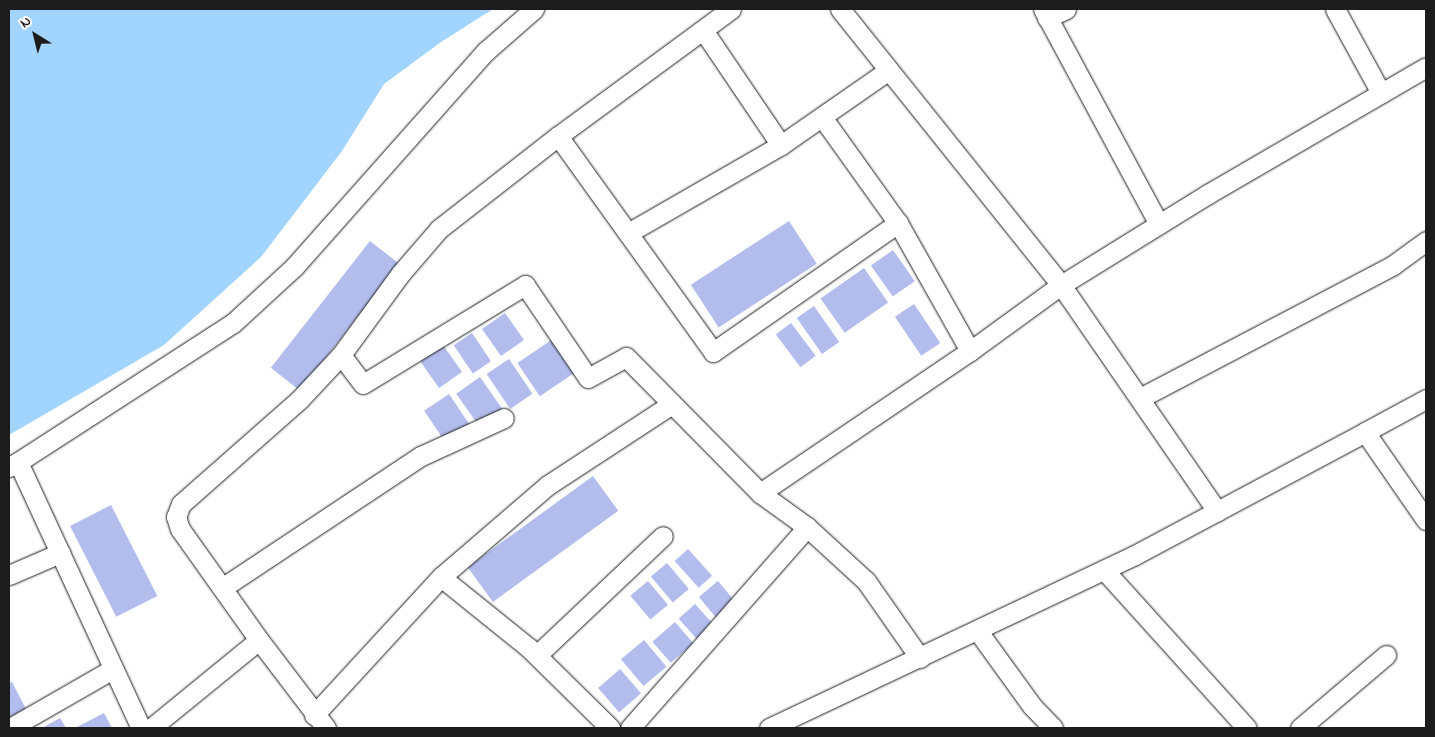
<!DOCTYPE html>
<html>
<head>
<meta charset="utf-8">
<style>
  body { margin:0 }
  #map { position:relative; width:1435px; height:737px; overflow:hidden; background:#fff; font-family:"Indie Flower",sans-serif }
  div>[style] { position:absolute }
  .water>* { inset:0; background:#a1d5ff }
  .building>* { inset:0; background:#b2bded; transform-origin:0 0 }
  .roads { filter:drop-shadow(0 0 1px #1c1c1c) drop-shadow(0 0 1px #1c1c1c) }
  .minor>* { height:19px; margin:-9.5px; padding:0 9.5px; transform-origin:9.5px; border-radius:9.5px; background:#fff }
  span { translate:-50% -50%; white-space:nowrap; text-align:center; line-height:1.15; -webkit-text-stroke:4.5px #fff; paint-order:stroke }
  .frame { position:absolute; inset:0; border:10px solid #1c1c1c; pointer-events:none }
  .north { position:absolute; left:10px; top:10px; width:50px; height:50px; -webkit-text-stroke:4px #fff; paint-order:stroke; rotate:324deg; font-size:14px; font-weight:700; line-height:20px; text-align:center; color:#1c1c1c }
  .north::after { content:''; display:block; margin:auto; width:18px; height:22px; background:#1c1c1c; clip-path:polygon(50% 0,100% 100%,50% 72%,0 100%) }
</style>
</head>
<body>
<div id="map">
  <div class="water">
    <i style="clip-path:polygon(9px 9px,493px 9px,441px 42px,384px 84px,342px 151px,261px 257px,164px 345px,9px 435px)"></i>
  </div>
  <div class="building">
    <i style="left:789px;top:221px;width:51px;height:117px;rotate:57deg"></i>
    <i style="left:370px;top:241px;width:37px;height:161px;rotate:38deg"></i>
    <i style="left:893px;top:250px;width:38px;height:27px;rotate:55deg"></i>
    <i style="left:864px;top:268px;width:42px;height:53px;rotate:55deg"></i>
    <i style="left:914px;top:304px;width:47px;height:23px;rotate:56deg"></i>
    <i style="left:814px;top:306px;width:44px;height:21px;rotate:55deg"></i>
    <i style="left:505px;top:313px;width:33px;height:28px;rotate:55deg"></i>
    <i style="left:791px;top:323px;width:41px;height:19px;rotate:53deg"></i>
    <i style="left:472px;top:333px;width:34px;height:22px;rotate:56deg"></i>
    <i style="left:553px;top:339px;width:40px;height:43px;rotate:56deg"></i>
    <i style="left:443px;top:345px;width:33px;height:28px;rotate:55deg"></i>
    <i style="left:509px;top:359px;width:42px;height:27px;rotate:56deg"></i>
    <i style="left:480px;top:377px;width:39px;height:29px;rotate:55deg"></i>
    <i style="left:449px;top:394px;width:37px;height:30px;rotate:56deg"></i>
    <i style="left:593px;top:476px;width:43px;height:155px;rotate:54deg"></i>
    <i style="left:111px;top:505px;width:102px;height:46px;rotate:63deg"></i>
    <i style="left:688px;top:549px;width:36px;height:18px;rotate:48deg"></i>
    <i style="left:667px;top:563px;width:34px;height:21px;rotate:50deg"></i>
    <i style="left:648px;top:581px;width:31px;height:23px;rotate:50deg"></i>
    <i style="left:718px;top:581px;width:26px;height:25px;rotate:50deg"></i>
    <i style="left:695px;top:604px;width:28px;height:22px;rotate:48deg"></i>
    <i style="left:675px;top:622px;width:28px;height:30px;rotate:49deg"></i>
    <i style="left:644px;top:640px;width:35px;height:30px;rotate:50deg"></i>
    <i style="left:620px;top:669px;width:32px;height:29px;rotate:49deg"></i>
    <i style="clip-path:polygon(12px 682px,27px 711px,9px 720px,9px 683px)"></i>
    <i style="clip-path:polygon(104px 713px,112px 728px,75px 728px)"></i>
    <i style="clip-path:polygon(60px 718px,66px 728px,42px 728px)"></i>
  </div>
  <div class="roads">
    <div class="minor">
      <i style="left:731px;top:9px;width:215px;rotate:143.7deg"></i>
      <i style="left:558px;top:136px;width:266px;rotate:54.3deg"></i>
      <i style="left:713px;top:352px;width:226px;rotate:-34.9deg"></i>
      <i style="left:898px;top:223px;width:147px;rotate:60.6deg"></i>
      <i style="left:840px;top:9px;width:354px;rotate:51.3deg"></i>
      <i style="left:1061px;top:285px;width:275px;rotate:55.4deg"></i>
      <i style="left:1043px;top:9px;width:244px;rotate:61.7deg"></i>
      <i style="left:1335px;top:9px;width:96px;rotate:61.3deg"></i>
      <i style="left:1047px;top:18px;width:21px;rotate:-25deg"></i>
      <i style="left:703px;top:30px;width:139px;rotate:55.9deg"></i>
      <i style="left:822px;top:117px;width:130px;rotate:54.4deg"></i>
      <i style="left:628px;top:233px;width:177px;rotate:-29.9deg"></i>
      <i style="left:781px;top:145px;width:131px;rotate:-34.8deg"></i>
      <i style="left:341px;top:355px;width:36px;rotate:53deg"></i>
      <i style="left:363px;top:384px;width:190px;rotate:-31.4deg"></i>
      <i style="left:525px;top:285px;width:112px;rotate:55.9deg"></i>
      <i style="left:588px;top:378px;width:43px;rotate:-28.9deg"></i>
      <i style="left:626px;top:357px;width:191px;rotate:45.4deg"></i>
      <i style="left:1140px;top:398px;width:286px;rotate:-27.7deg"></i>
      <i style="left:1393px;top:265px;width:41px;rotate:-36deg"></i>
      <i style="left:1426px;top:399px;width:69px;rotate:151.6deg"></i>
      <i style="left:1365px;top:432px;width:107px;rotate:55.3deg"></i>
      <i style="left:18px;top:462px;width:256px;rotate:-32.9deg"></i>
      <i style="left:233px;top:323px;width:83px;rotate:-42.6deg"></i>
      <i style="left:294px;top:267px;width:289px;rotate:-48.4deg"></i>
      <i style="left:486px;top:51px;width:64px;rotate:-41.2deg"></i>
      <i style="left:9px;top:467px;width:10px;rotate:-29deg"></i>
      <i style="left:18px;top:462px;width:293px;rotate:65.2deg"></i>
      <i style="left:807px;top:527px;width:80px;rotate:42.5deg"></i>
      <i style="left:866px;top:581px;width:94px;rotate:55deg"></i>
      <i style="left:1104px;top:570px;width:213px;rotate:47.9deg"></i>
      <i style="left:9px;top:575px;width:56px;rotate:-23.3deg"></i>
      <i style="left:441px;top:577px;width:113px;rotate:38.9deg"></i>
      <i style="left:529px;top:648px;width:114px;rotate:44.6deg"></i>
      <i style="left:222px;top:588px;width:239px;rotate:-33.6deg"></i>
      <i style="left:421px;top:456px;width:91px;rotate:-24.6deg"></i>
      <i style="left:977px;top:630px;width:94px;rotate:54.1deg"></i>
      <i style="left:1032px;top:706px;width:30px;rotate:46deg"></i>
      <i style="left:259px;top:640px;width:136px;rotate:-125.4deg"></i>
      <i style="left:180px;top:529px;width:13px;rotate:-108deg"></i>
      <i style="left:176px;top:517px;width:14px;rotate:-69deg"></i>
      <i style="left:181px;top:504px;width:157px;rotate:-41.4deg"></i>
      <i style="left:299px;top:400px;width:62px;rotate:-47deg"></i>
      <i style="left:341px;top:355px;width:102px;rotate:-53.8deg"></i>
      <i style="left:401px;top:273px;width:58px;rotate:-49.2deg"></i>
      <i style="left:439px;top:229px;width:151px;rotate:-38deg"></i>
      <i style="left:537px;top:655px;width:173px;rotate:-43.4deg"></i>
      <i style="left:314px;top:715px;width:188px;rotate:-47.4deg"></i>
      <i style="left:441px;top:577px;width:141px;rotate:-40.7deg"></i>
      <i style="left:548px;top:485px;width:148px;rotate:-33.2deg"></i>
      <i style="left:10px;top:728px;width:119px;rotate:-29.8deg"></i>
      <i style="left:151px;top:728px;width:139px;rotate:-39.2deg"></i>
      <i style="left:259px;top:640px;width:111px;rotate:52.7deg"></i>
      <i style="left:630px;top:728px;width:268px;rotate:-48.6deg"></i>
      <i style="left:807px;top:527px;width:58px;rotate:-144.1deg"></i>
      <i style="left:760px;top:493px;width:254px;rotate:-34.1deg"></i>
      <i style="left:970px;top:351px;width:112px;rotate:-36deg"></i>
      <i style="left:1061px;top:285px;width:173px;rotate:-31.8deg"></i>
      <i style="left:1208px;top:194px;width:252px;rotate:-30.2deg"></i>
      <i style="left:769px;top:728px;width:405px;rotate:-25.3deg"></i>
      <i style="left:1135px;top:555px;width:261px;rotate:-28.1deg"></i>
      <i style="left:1300px;top:728px;width:113px;rotate:-40.3deg"></i>
    </div>
  </div>
  <div class="frame"></div>
  <div class="north">N</div>
</div>
</body>
</html>
